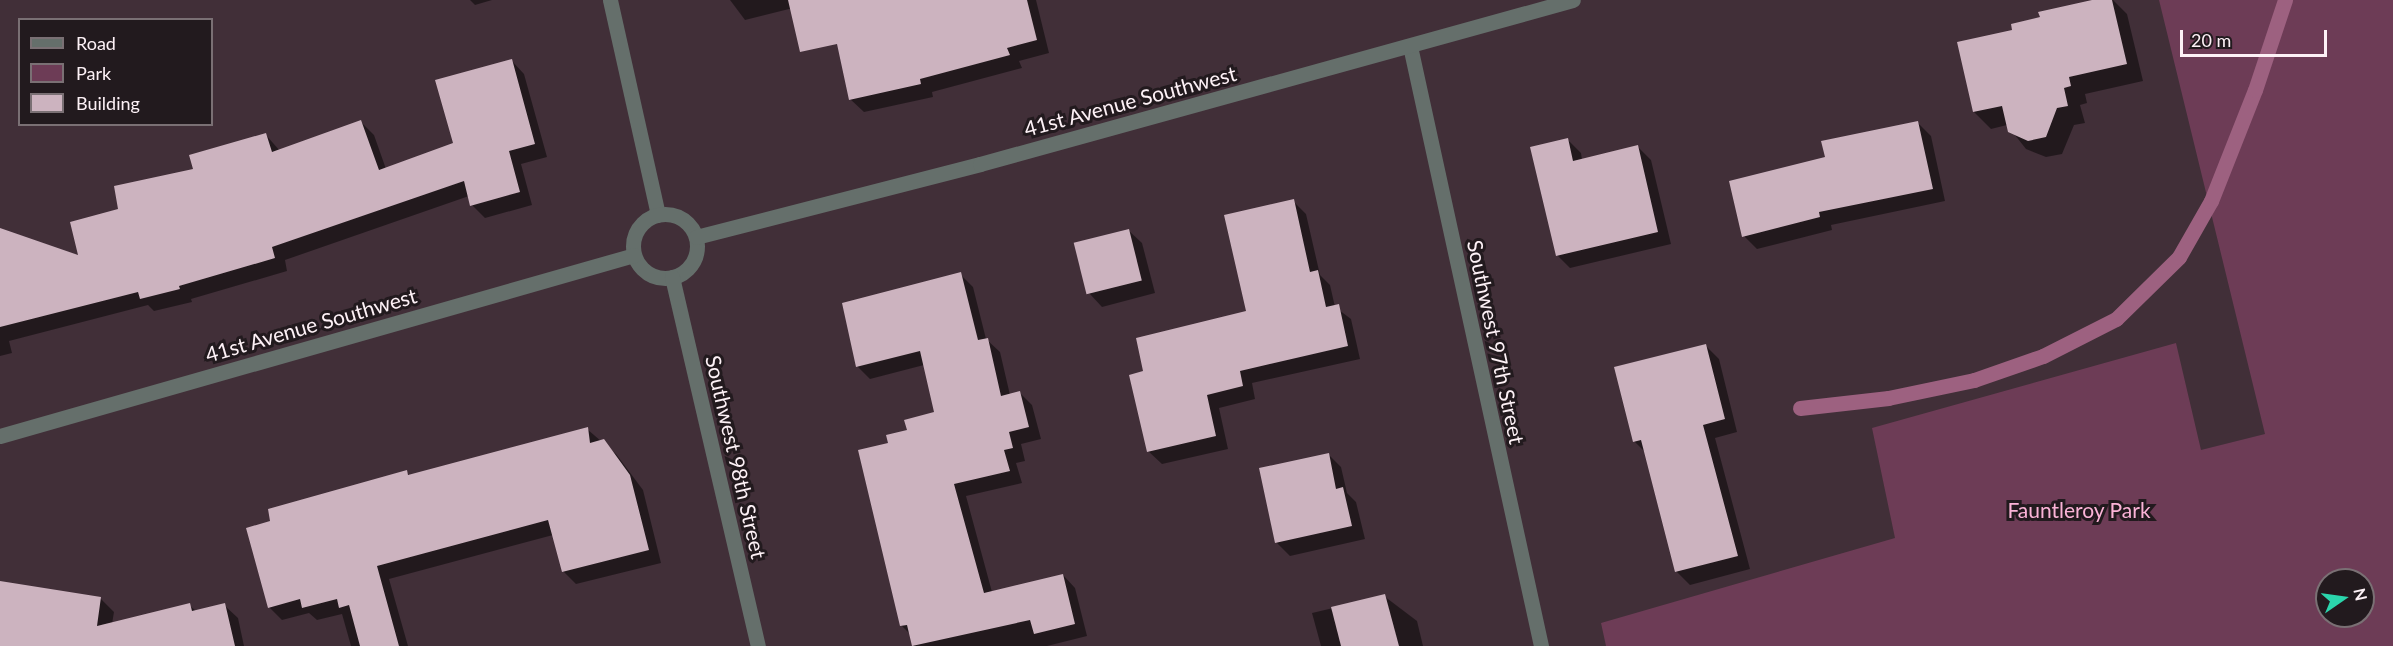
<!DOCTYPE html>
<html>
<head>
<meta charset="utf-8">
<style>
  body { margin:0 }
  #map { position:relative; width:2393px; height:646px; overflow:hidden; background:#412f38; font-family:Lato,sans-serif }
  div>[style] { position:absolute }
  .green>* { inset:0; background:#6d3c56 }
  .shadow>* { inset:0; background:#0007 }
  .stream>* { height:15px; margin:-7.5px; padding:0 7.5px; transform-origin:7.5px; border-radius:7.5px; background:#9d6180 }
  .building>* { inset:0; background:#ccb3bf; transform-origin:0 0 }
  .street>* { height:15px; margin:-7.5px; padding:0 7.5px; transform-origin:7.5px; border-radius:7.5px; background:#656f6b }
  .street>.ring { margin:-7.5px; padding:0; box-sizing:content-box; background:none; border:15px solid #656f6b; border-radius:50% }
  span { translate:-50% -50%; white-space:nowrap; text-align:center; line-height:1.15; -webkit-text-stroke:6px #221a1e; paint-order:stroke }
  .street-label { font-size:21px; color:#fdf1f6 }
  .park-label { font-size:21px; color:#fbb3d7 }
  .legend { position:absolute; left:18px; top:18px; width:195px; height:108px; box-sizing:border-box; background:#221a1e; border:2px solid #7a7074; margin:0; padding:8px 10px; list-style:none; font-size:18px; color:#fdf1f6 }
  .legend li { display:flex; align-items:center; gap:12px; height:30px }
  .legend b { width:30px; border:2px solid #7a7074 }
  .north { position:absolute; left:2315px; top:568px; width:60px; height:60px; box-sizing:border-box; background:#221a1e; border:2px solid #7a7074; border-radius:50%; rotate:77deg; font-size:16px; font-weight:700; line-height:24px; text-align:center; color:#fdf1f6 }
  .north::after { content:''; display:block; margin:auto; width:21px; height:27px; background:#2bd5ac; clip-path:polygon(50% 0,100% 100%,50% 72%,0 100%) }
  .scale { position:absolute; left:2180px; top:30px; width:147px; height:27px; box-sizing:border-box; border:3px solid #fdf1f6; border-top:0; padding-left:8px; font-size:18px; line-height:21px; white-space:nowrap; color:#fdf1f6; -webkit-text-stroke:4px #221a1e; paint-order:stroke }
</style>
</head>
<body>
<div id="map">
  <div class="green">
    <i style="clip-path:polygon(evenodd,2159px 0,2393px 0,2393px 646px,1606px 646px,1601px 623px,1895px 538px,1872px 428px,2176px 343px,2201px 450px,2265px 434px,2159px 0,2327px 580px,2363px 580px,2363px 616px,2327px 616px,2327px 580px)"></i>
  </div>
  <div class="shadow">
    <i style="clip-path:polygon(470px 0,492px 0,475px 5px)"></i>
    <i style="clip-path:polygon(730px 0,817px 0,817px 2px,745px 20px)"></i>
    <i style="clip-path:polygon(920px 0,1036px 0,1049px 53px,1019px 61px,1022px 68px,932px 92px,933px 97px,864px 112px,850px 99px)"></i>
    <i style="clip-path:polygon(2098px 0,2113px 0,2127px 14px,2143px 81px,2085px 94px,2087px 103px,2080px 105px,2085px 123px,2074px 125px,2062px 154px,2046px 157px,2026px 149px,2007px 125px,1991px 129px,1974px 112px,2014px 31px)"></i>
    <i style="clip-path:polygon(511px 60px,524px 74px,547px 157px,521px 164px,532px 205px,485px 218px,472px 205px,469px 196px,285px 260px,287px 271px,191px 299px,192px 302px,154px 311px,148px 305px,9px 341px,12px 353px,0 356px,0 238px,80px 257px,120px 210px,266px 135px,280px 151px,361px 122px,374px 135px,386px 169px,455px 144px)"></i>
    <i style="clip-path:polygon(1918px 123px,1931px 136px,1945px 201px,1831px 225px,1832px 230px,1757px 249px,1744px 236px,1827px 158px)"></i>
    <i style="clip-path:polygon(1568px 140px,1581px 153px,1582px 160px,1638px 147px,1651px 160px,1671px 244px,1570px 268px,1557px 255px)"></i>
    <i style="clip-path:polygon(1293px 201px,1306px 214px,1320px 275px,1330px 285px,1335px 307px,1351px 319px,1360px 359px,1252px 383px,1255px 399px,1219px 408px,1228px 449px,1162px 464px,1148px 451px,1145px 372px,1248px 312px)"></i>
    <i style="clip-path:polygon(1128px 230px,1142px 243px,1155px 293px,1102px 307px,1089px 293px)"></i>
    <i style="clip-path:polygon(960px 274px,973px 287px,986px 339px,1000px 352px,1010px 395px,1020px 393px,1032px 405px,1041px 439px,1021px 444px,1025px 461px,1016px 463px,1022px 483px,966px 496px,992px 592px,1063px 575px,1075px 588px,1087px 636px,1047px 646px,914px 646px,911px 635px,902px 626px,890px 444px,936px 414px,924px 365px,870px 379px,858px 367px,843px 304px)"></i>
    <i style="clip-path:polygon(1706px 346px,1719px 359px,1737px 432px,1715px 438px,1750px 569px,1690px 585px,1676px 571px,1646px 453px,1635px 442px,1616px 369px)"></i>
    <i style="clip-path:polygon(587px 429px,616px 454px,643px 490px,661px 563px,576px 584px,563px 571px,553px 535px,389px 579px,408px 646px,351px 646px,342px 614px,317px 620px,309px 613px,282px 620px,269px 607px,406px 472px,410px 476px)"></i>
    <i style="clip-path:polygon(1328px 454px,1341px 467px,1347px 493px,1356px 502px,1365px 539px,1290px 556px,1277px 543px)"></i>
    <i style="clip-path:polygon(0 583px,101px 599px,114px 612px,112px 624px,189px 605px,196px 611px,224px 605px,238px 618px,244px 646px,0 646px)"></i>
    <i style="clip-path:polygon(1384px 596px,1417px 621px,1423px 646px,1321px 646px,1312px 613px)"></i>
  </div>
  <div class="stream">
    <i style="left:1800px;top:408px;width:89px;rotate:-6.5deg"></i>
    <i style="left:1888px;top:398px;width:88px;rotate:-11.8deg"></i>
    <i style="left:1974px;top:380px;width:73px;rotate:-19.2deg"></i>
    <i style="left:2043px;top:356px;width:82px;rotate:-26.9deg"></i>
    <i style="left:2116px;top:319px;width:88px;rotate:-44.5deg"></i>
    <i style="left:2179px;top:257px;width:64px;rotate:-60.3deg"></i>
    <i style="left:2211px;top:201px;width:119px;rotate:-68.4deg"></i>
    <i style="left:2255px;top:90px;width:95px;rotate:-71.6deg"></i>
  </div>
  <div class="building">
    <i style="clip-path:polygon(788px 0,1027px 0,1037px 40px,1007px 48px,1010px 55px,920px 79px,921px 84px,849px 100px,837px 44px,800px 52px)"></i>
    <i style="clip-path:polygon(2092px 0,2112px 0,2127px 64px,2069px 77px,2071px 86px,2064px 88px,2068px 106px,2057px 108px,2046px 137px,2028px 141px,2008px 132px,2002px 106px,1973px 112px,1957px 42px,2012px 30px,2011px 24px,2040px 17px,2038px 12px)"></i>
    <i style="clip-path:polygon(512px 59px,535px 144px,509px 151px,520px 192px,470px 206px,464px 181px,272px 247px,275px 258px,179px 286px,180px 289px,140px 299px,138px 292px,0 327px,0 228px,78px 255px,70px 222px,118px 209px,114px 186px,193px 169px,189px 155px,266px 133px,272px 152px,361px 120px,379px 170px,453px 143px,435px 80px)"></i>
    <i style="clip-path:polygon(1918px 121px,1933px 189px,1819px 212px,1820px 217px,1742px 237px,1729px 181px,1825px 157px,1821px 141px)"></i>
    <i style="clip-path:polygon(1568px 138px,1573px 161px,1638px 145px,1658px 232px,1556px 256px,1530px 147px)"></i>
    <i style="clip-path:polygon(1294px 199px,1310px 272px,1318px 270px,1326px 307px,1339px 304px,1348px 346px,1240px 371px,1243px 386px,1207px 395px,1216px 436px,1147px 452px,1129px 375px,1143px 371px,1136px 338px,1246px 311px,1224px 215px)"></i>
    <i style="left:1129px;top:229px;width:53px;height:57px;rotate:76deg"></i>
    <i style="clip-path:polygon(961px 272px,978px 340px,988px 338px,1001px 396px,1020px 391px,1029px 427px,1009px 432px,1013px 448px,1004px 450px,1010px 471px,954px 484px,984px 593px,1063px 574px,1075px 624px,1034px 634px,1030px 620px,912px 646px,907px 625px,900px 626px,858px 450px,888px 443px,886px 435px,907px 430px,904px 420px,934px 412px,920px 351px,856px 367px,842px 303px)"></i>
    <i style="clip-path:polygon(1706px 344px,1725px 419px,1703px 425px,1738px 556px,1675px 572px,1641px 440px,1633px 442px,1614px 367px)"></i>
    <i style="clip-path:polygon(588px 427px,590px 443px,604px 439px,630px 475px,649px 550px,562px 572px,548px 520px,377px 566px,399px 646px,360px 646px,349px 605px,339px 608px,337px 599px,302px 608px,300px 599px,268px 608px,246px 528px,270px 521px,268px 509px,407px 470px,408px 475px)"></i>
    <i style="clip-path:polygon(1329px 453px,1336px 489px,1343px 487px,1352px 526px,1275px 543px,1259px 468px)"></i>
    <i style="clip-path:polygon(0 581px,101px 597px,97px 626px,190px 603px,192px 611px,225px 603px,235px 646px,0 646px)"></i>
    <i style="clip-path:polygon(1385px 594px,1399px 646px,1341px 646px,1331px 607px)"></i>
  </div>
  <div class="street">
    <i style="left:610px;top:0;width:220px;rotate:77.4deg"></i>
    <i style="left:1410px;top:46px;width:614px;rotate:77.68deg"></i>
    <i class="ring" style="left:633px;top:214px;width:49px;height:49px"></i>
    <i style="left:696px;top:237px;width:293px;rotate:-14.4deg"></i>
    <i style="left:980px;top:164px;width:615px;rotate:-15.46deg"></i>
    <i style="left:672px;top:277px;width:379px;rotate:76.9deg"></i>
    <i style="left:0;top:436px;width:659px;rotate:-15.93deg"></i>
  </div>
  <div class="street-label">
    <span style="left:1130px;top:101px;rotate:-15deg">41st Avenue Southwest</span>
    <span style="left:311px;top:325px;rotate:-16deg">41st Avenue Southwest</span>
    <span style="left:1496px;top:342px;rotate:78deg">Southwest 97th Street</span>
    <span style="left:736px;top:457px;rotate:77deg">Southwest 98th Street</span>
  </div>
  <div class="park-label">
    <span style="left:2079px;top:510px">Fauntleroy Park</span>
  </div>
  <ul class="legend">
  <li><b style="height:8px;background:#656f6b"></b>Road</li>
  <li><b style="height:16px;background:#6d3c56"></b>Park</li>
  <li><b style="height:16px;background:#ccb3bf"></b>Building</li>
  </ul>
  <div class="north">N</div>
  <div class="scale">20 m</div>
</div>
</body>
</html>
